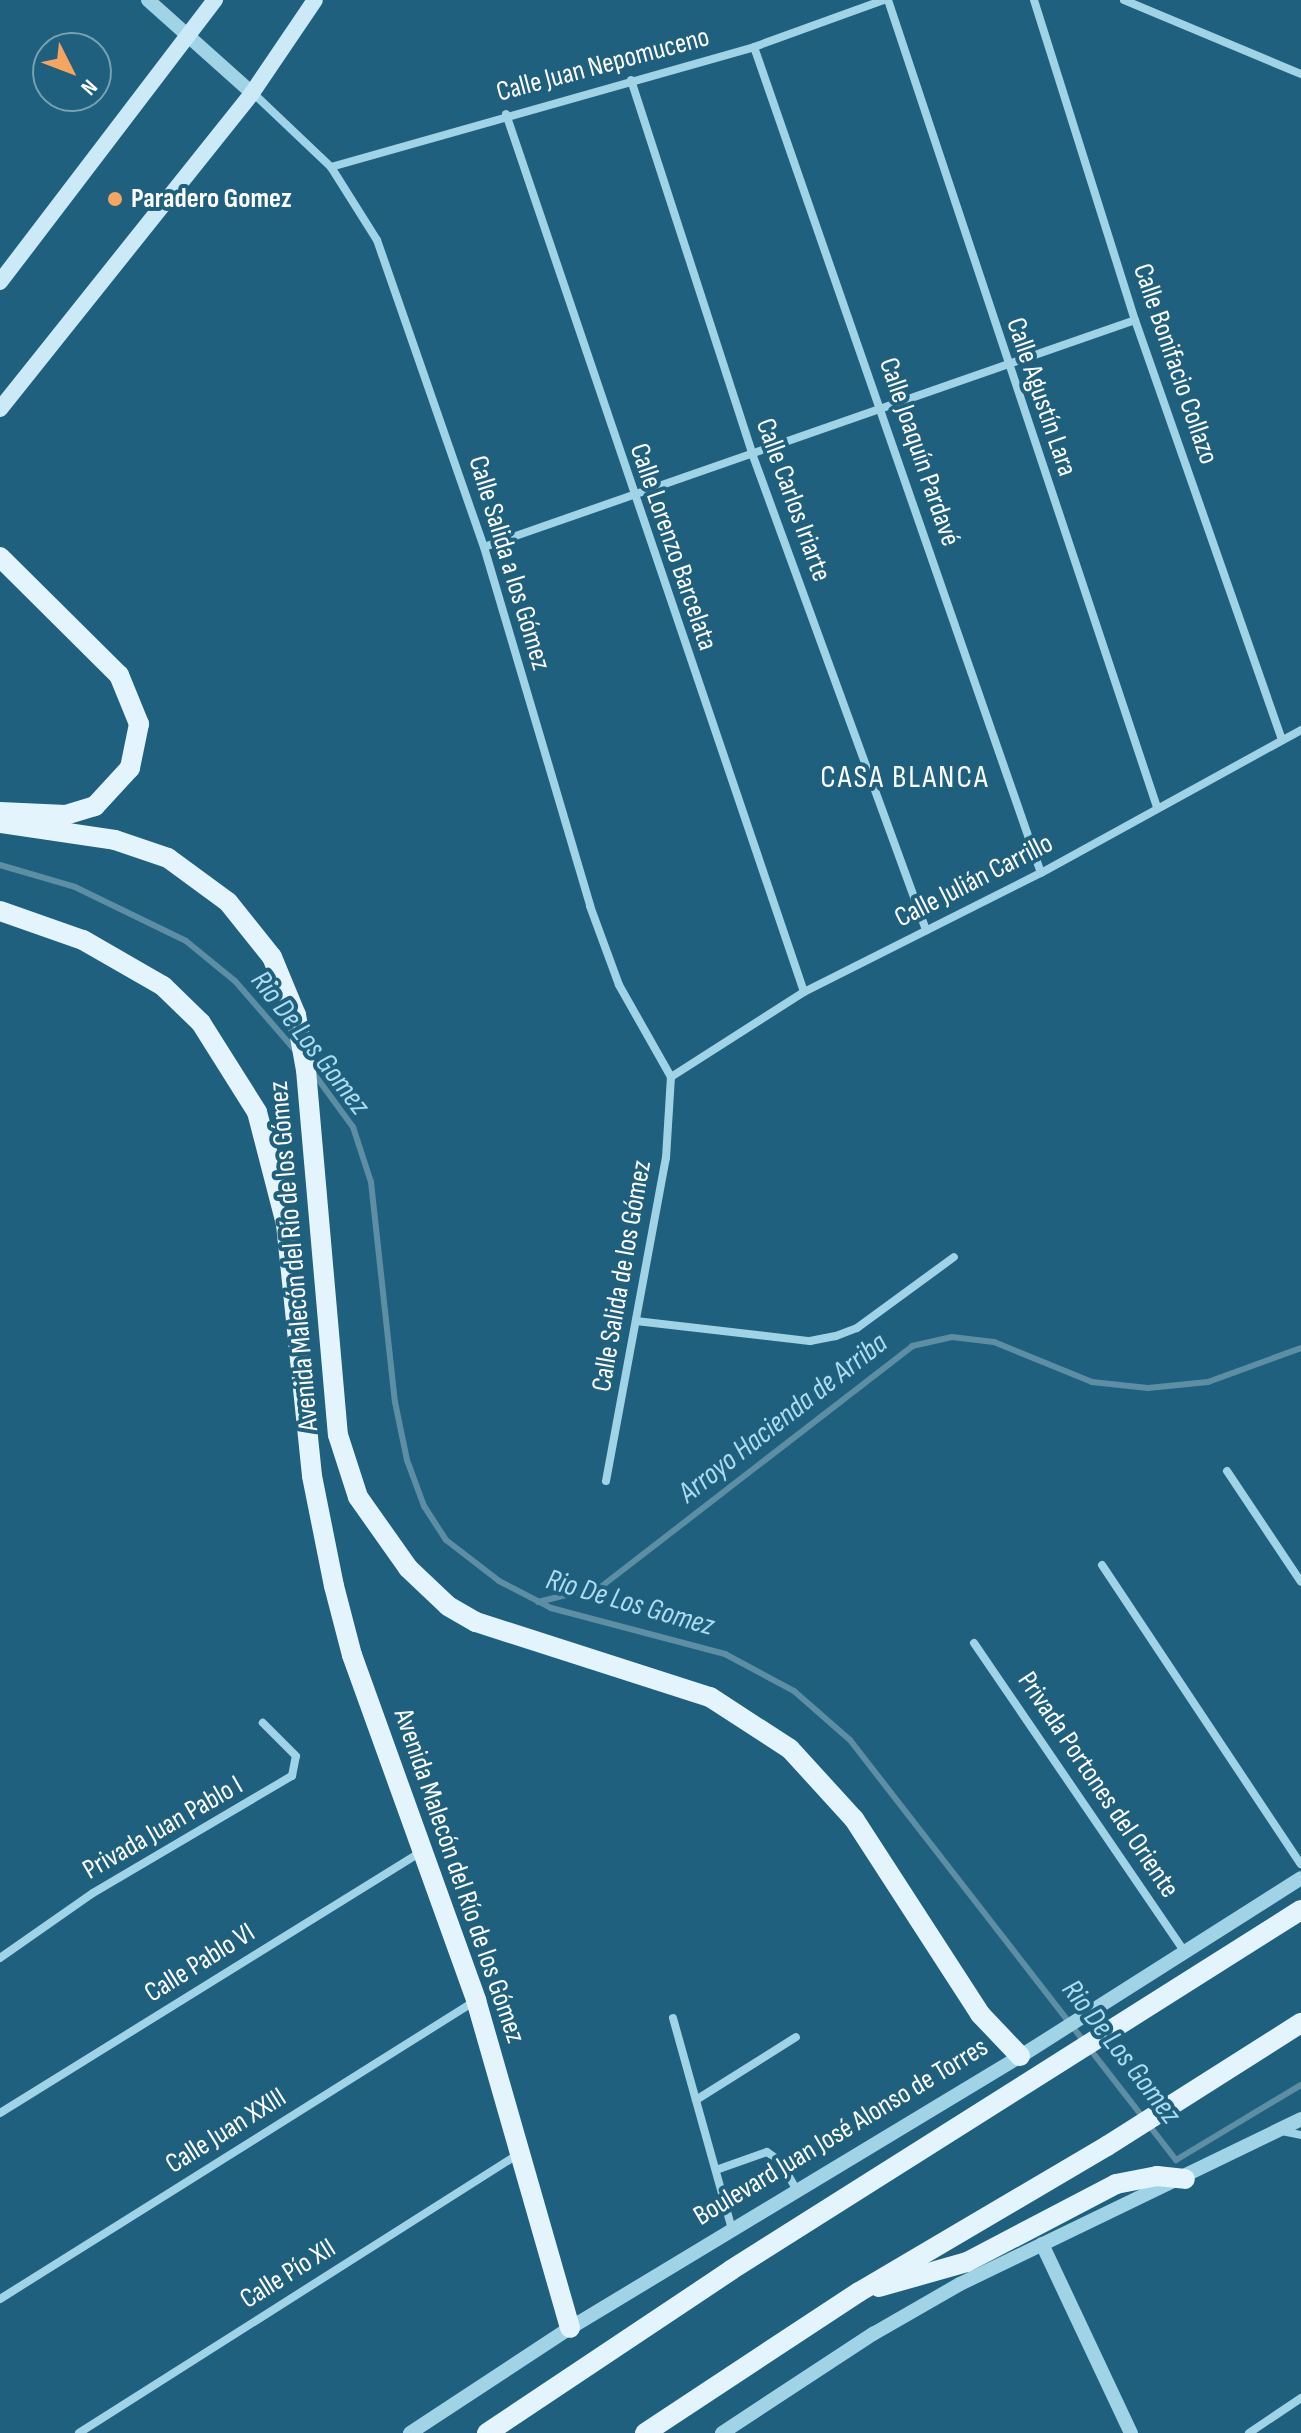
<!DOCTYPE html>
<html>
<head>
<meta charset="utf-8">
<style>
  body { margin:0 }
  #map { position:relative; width:1301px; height:2433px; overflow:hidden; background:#1e607d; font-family:"Sofia Sans Condensed",sans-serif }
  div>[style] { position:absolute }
  .stream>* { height:6px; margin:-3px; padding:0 3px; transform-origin:3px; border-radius:3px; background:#5e8ea3 }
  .minor>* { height:8px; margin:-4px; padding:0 4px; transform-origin:4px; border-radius:4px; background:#a1d3e7 }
  .tertiary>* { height:14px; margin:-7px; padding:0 7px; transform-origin:7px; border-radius:7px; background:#a1d3e7 }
  .secondary>* { height:16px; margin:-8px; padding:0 8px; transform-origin:8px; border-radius:8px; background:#cbe9f6 }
  .primary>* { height:20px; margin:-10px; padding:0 10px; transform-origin:10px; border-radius:10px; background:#e3f4fd }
  .dots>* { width:22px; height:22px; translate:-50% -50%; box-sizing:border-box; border:4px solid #1e607d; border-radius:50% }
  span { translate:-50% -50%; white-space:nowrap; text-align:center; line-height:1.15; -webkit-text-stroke:8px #1e607d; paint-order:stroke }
  .street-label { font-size:28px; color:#fff }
  .poi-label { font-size:28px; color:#fff; font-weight:700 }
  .left { translate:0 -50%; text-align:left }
  .water-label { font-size:30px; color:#acdcef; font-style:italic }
  .quarter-label { font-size:32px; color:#fff; letter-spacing:2px }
  .north { position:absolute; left:32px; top:32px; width:80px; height:80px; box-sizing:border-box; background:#1e607d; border:2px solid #78a0b1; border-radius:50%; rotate:132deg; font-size:22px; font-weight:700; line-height:32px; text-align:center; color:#fff }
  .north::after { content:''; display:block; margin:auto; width:28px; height:36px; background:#f6a560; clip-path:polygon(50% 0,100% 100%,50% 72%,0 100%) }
</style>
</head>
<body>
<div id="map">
  <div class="stream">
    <i style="left:0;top:865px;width:78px;rotate:16.3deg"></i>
    <i style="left:75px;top:887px;width:123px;rotate:25.9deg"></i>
    <i style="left:186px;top:941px;width:63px;rotate:39.2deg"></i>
    <i style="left:235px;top:981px;width:91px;rotate:49deg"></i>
    <i style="left:312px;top:1071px;width:69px;rotate:53.8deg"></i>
    <i style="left:353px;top:1127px;width:58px;rotate:71.9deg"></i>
    <i style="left:371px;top:1182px;width:221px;rotate:83.8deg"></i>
    <i style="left:395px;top:1402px;width:59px;rotate:78.3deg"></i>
    <i style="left:407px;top:1460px;width:49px;rotate:69.7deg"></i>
    <i style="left:424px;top:1506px;width:40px;rotate:57.1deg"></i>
    <i style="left:446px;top:1540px;width:67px;rotate:37.7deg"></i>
    <i style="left:499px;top:1581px;width:59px;rotate:27.4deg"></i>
    <i style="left:551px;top:1608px;width:180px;rotate:14.8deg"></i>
    <i style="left:725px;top:1654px;width:78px;rotate:28.2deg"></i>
    <i style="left:794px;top:1691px;width:74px;rotate:41.2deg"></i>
    <i style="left:850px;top:1740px;width:532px;rotate:52.18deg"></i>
    <i style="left:1176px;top:2160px;width:146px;rotate:-31deg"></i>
    <i style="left:538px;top:1602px;width:66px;rotate:-14deg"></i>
    <i style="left:602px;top:1586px;width:392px;rotate:-37.7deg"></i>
    <i style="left:912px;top:1346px;width:41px;rotate:-12.7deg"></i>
    <i style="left:952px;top:1337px;width:42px;rotate:6.8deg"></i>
    <i style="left:994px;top:1342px;width:106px;rotate:22.2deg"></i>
    <i style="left:1092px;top:1382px;width:56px;rotate:6.1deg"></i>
    <i style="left:1148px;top:1388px;width:60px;rotate:-5.7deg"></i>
    <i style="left:1208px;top:1382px;width:99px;rotate:-20.1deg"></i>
  </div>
  <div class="minor">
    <i style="left:888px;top:0;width:851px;rotate:71.57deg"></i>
    <i style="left:1034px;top:0;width:336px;rotate:72.5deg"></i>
    <i style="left:1135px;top:320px;width:445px;rotate:70.7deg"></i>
    <i style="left:1124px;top:0;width:192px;rotate:22.7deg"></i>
    <i style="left:754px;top:47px;width:874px;rotate:70.84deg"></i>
    <i style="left:631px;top:80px;width:395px;rotate:72deg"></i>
    <i style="left:753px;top:456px;width:505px;rotate:69.95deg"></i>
    <i style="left:253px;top:93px;width:108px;rotate:43.5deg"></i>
    <i style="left:331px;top:167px;width:86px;rotate:57.8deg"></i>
    <i style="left:377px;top:240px;width:325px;rotate:70.8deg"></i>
    <i style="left:484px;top:547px;width:374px;rotate:73.5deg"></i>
    <i style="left:590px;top:906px;width:84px;rotate:69.8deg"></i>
    <i style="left:619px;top:985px;width:106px;rotate:60.5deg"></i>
    <i style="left:506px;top:114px;width:927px;rotate:71.25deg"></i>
    <i style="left:331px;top:167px;width:440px;rotate:-15.8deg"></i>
    <i style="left:754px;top:47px;width:138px;rotate:-19.9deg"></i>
    <i style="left:484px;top:547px;width:689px;rotate:-19.22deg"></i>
    <i style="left:671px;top:1077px;width:158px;rotate:-32.6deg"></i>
    <i style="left:804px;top:992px;width:265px;rotate:-26.7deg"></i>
    <i style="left:1041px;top:873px;width:297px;rotate:-28.8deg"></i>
    <i style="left:636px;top:1321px;width:175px;rotate:6.6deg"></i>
    <i style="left:810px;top:1341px;width:26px;rotate:-11deg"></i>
    <i style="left:836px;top:1336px;width:22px;rotate:-21deg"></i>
    <i style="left:857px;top:1328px;width:120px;rotate:-36.2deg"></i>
    <i style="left:1227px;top:1471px;width:133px;rotate:56.3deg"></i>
    <i style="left:606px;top:1481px;width:329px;rotate:-79.5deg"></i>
    <i style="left:666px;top:1158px;width:81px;rotate:-86.5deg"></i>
    <i style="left:1102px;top:1565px;width:359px;rotate:56.4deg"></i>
    <i style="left:974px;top:1643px;width:374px;rotate:55.7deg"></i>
    <i style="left:0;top:1958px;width:113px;rotate:-35deg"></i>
    <i style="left:93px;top:1893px;width:231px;rotate:-30.5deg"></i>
    <i style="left:292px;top:1776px;width:20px;rotate:-79deg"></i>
    <i style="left:296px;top:1756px;width:47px;rotate:-135deg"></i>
    <i style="left:673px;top:2018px;width:220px;rotate:74.4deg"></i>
    <i style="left:696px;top:2100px;width:118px;rotate:-32.2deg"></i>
    <i style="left:0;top:2113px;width:495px;rotate:-31.8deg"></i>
    <i style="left:1282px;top:2131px;width:19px;rotate:12deg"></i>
    <i style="left:716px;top:2170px;width:54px;rotate:-19.4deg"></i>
    <i style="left:767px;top:2152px;width:16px;rotate:35deg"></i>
    <i style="left:780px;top:2161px;width:34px;rotate:60deg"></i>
    <i style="left:0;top:2299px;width:561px;rotate:-32.1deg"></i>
    <i style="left:79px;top:2433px;width:522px;rotate:-32.41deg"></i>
    <i style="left:1249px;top:2433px;width:63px;rotate:-33.9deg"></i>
  </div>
  <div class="tertiary">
    <i style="left:148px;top:0;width:140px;rotate:41.8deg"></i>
    <i style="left:1042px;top:2244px;width:209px;rotate:64.8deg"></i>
    <i style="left:410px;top:2433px;width:191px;rotate:-33.3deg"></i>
    <i style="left:570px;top:2328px;width:530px;rotate:-31.11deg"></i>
    <i style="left:1024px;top:2054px;width:328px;rotate:-32.4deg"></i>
    <i style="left:722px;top:2433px;width:181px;rotate:-33.3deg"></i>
    <i style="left:873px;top:2334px;width:100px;rotate:-29.9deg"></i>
    <i style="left:960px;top:2284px;width:379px;rotate:-25.8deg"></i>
  </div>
  <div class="secondary">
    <i style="left:0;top:282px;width:355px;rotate:-52.7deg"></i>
    <i style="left:0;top:409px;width:404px;rotate:-51.4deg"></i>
    <i style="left:252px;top:93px;width:112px;rotate:-55.9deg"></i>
  </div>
  <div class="primary">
    <i style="left:0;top:557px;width:168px;rotate:44.8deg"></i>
    <i style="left:119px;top:675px;width:53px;rotate:67.8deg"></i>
    <i style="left:139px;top:724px;width:45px;rotate:101.6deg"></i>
    <i style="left:130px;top:768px;width:52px;rotate:132.6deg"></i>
    <i style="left:95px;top:806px;width:30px;rotate:163deg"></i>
    <i style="left:66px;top:815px;width:66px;rotate:-177.4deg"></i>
    <i style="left:0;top:823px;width:116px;rotate:8.4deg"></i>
    <i style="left:115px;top:840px;width:56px;rotate:18.8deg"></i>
    <i style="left:168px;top:858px;width:74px;rotate:36.3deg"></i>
    <i style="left:228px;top:902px;width:70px;rotate:51.3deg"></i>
    <i style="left:272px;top:957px;width:63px;rotate:67.5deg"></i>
    <i style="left:296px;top:1015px;width:56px;rotate:79.7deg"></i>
    <i style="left:306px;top:1070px;width:366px;rotate:85deg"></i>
    <i style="left:338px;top:1435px;width:65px;rotate:72.1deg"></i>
    <i style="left:358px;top:1497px;width:87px;rotate:54.8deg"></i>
    <i style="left:408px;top:1568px;width:55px;rotate:43.5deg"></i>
    <i style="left:448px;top:1606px;width:32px;rotate:30deg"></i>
    <i style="left:476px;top:1622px;width:246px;rotate:17.8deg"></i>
    <i style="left:710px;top:1697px;width:95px;rotate:33deg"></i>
    <i style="left:790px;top:1749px;width:95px;rotate:47.6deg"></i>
    <i style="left:854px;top:1819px;width:232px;rotate:57.1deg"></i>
    <i style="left:980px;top:2014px;width:58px;rotate:46.4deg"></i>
    <i style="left:0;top:911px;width:88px;rotate:19.3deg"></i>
    <i style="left:83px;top:940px;width:92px;rotate:29.9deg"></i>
    <i style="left:163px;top:986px;width:53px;rotate:44.2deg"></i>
    <i style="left:201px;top:1023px;width:105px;rotate:57.8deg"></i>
    <i style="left:257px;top:1112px;width:116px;rotate:75.5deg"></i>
    <i style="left:286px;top:1224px;width:253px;rotate:84.1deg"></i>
    <i style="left:312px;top:1476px;width:112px;rotate:78.7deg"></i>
    <i style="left:334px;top:1586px;width:71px;rotate:75.4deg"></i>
    <i style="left:352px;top:1655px;width:367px;rotate:70.2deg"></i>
    <i style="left:476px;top:2000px;width:341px;rotate:74deg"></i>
    <i style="left:879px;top:2287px;width:91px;rotate:-15.9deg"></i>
    <i style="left:967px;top:2262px;width:168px;rotate:-27.6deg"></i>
    <i style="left:1116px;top:2184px;width:42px;rotate:-11deg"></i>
    <i style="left:1157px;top:2176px;width:28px;rotate:6deg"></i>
    <i style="left:487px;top:2433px;width:293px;rotate:-33.7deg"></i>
    <i style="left:731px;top:2270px;width:674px;rotate:-32.28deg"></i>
    <i style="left:645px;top:2433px;width:256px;rotate:-33.4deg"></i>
    <i style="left:859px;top:2292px;width:288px;rotate:-30.5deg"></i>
    <i style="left:1107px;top:2146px;width:230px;rotate:-32.4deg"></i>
  </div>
  <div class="dots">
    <i style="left:115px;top:199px;background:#f6a560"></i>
  </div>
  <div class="street-label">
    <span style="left:603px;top:65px;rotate:-15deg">Calle Juan Nepomuceno</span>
    <span style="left:1175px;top:364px;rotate:71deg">Calle Bonifacio Collazo</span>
    <span style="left:1041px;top:397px;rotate:71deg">Calle Agustín Lara</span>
    <span style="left:919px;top:452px;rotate:71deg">Calle Joaquín Pardavé</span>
    <span style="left:793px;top:500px;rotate:70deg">Calle Carlos Iriarte</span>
    <span style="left:673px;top:547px;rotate:71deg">Calle Lorenzo Barcelata</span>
    <span style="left:509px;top:563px;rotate:73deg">Calle Salida a los Gómez</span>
    <span style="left:974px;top:881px;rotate:-27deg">Calle Julián Carrillo</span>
    <span style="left:294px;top:1256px;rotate:-95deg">Avenida Malecón del Río de los Gómez</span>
    <span style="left:622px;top:1276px;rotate:-80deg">Calle Salida de los Gómez</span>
    <span style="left:1098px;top:1785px;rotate:56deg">Privada Portones del Oriente</span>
    <span style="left:163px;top:1828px;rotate:-30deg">Privada Juan Pablo I</span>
    <span style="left:459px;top:1876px;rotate:71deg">Avenida Malecón del Río de los Gómez</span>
    <span style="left:200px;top:1963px;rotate:-32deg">Calle Pablo VI</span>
    <span style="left:226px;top:2131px;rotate:-32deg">Calle Juan XXIII</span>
    <span style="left:841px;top:2132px;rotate:-31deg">Boulevard Juan José Alonso de Torres</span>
    <span style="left:288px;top:2274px;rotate:-32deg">Calle Pío XII</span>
  </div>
  <div class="poi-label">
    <span class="left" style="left:131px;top:199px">Paradero Gomez</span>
  </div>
  <div class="water-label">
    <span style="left:310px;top:1043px;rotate:52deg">Rio De Los Gomez</span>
    <span style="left:783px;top:1418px;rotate:-38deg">Arroyo Hacienda de Arriba</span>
    <span style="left:630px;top:1603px;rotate:16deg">Rio De Los Gomez</span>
    <span style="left:1121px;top:2052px;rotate:52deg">Rio De Los Gomez</span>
  </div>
  <div class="quarter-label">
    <span style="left:905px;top:778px">CASA BLANCA</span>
  </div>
  <div class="north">N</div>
</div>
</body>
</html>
